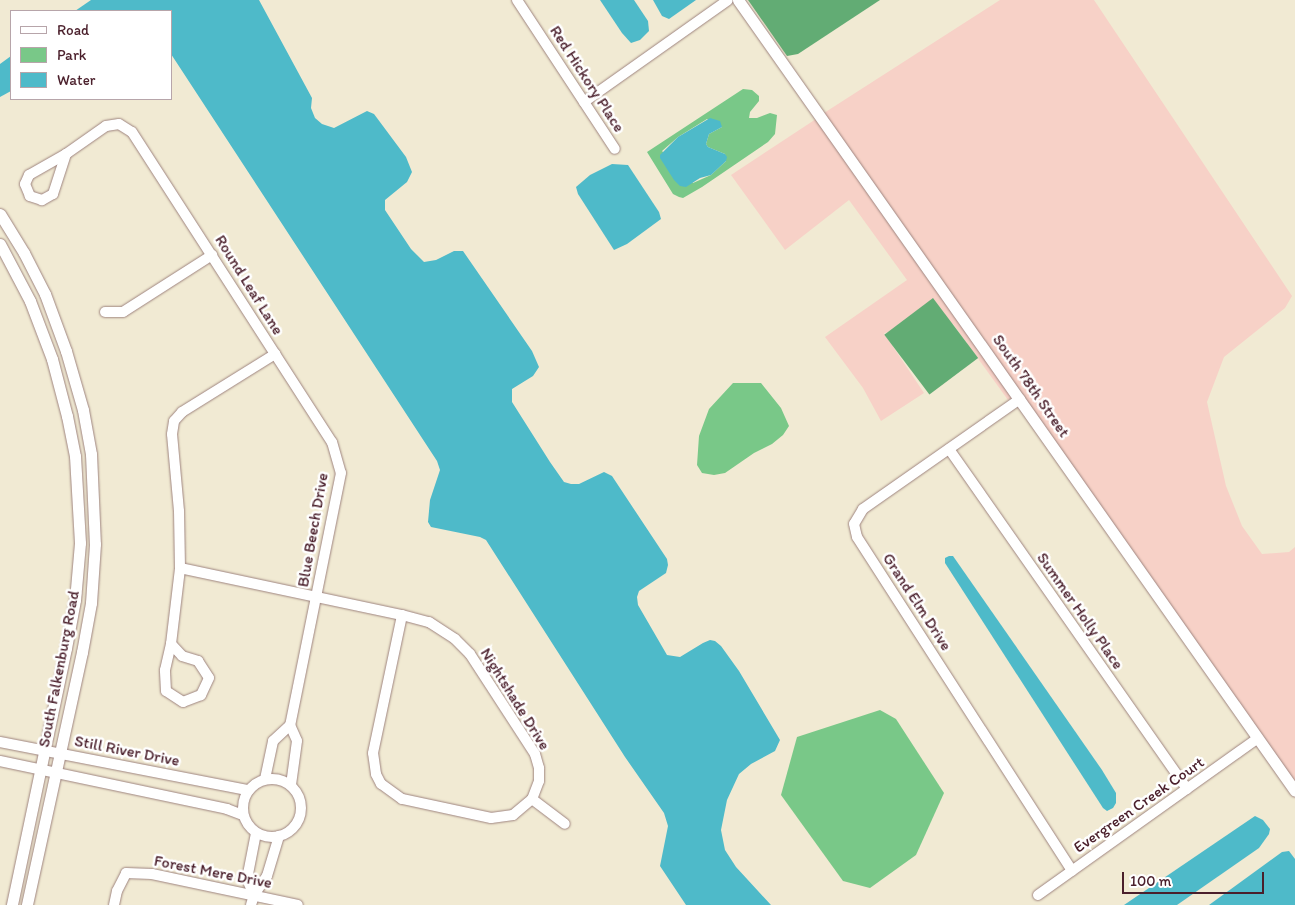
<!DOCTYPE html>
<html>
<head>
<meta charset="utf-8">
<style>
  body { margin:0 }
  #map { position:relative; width:1295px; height:905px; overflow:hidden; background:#f1ead3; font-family:Itim,sans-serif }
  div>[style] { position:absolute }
  .built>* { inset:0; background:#f7d1c7 }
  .green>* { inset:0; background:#79c888 }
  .forest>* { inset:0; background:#62ac74; transform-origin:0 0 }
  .water>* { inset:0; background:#4ebac9 }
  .roads { filter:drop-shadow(0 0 1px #9e847f) drop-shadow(0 0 1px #9e847f) }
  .minor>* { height:10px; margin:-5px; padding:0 5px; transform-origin:5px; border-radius:5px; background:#fff }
  .minor>.ring { margin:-5px; padding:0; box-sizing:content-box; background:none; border:10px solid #fff; border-radius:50% }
  .tertiary>* { height:11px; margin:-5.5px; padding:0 5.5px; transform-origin:5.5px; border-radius:5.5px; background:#fff }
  span { translate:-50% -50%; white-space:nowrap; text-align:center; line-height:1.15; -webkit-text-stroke:5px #fff; paint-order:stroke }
  .street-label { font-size:16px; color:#4a1f2b }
  .legend { position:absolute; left:10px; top:10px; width:162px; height:90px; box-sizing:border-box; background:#fff; border:1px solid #b7a5aa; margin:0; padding:6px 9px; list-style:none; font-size:15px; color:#4a1f2b }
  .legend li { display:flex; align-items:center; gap:10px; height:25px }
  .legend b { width:25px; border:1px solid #b7a5aa }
  .scale { position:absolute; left:1122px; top:872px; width:142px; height:22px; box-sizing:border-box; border:2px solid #4a1f2b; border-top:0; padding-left:6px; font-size:15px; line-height:18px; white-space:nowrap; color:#4a1f2b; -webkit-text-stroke:4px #fff; paint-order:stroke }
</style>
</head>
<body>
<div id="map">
  <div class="built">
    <i style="clip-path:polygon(1000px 0,1094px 0,1292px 296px,1285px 308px,1224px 357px,1207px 402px,1226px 486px,1242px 526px,1262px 554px,1289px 552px,1295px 547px,1295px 782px,824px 113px)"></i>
    <i style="clip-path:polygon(816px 119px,1013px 397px,1008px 400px,953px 324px,884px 333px,924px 393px,881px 421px,863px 388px,825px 337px,907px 280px,849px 200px,785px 250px,731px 175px)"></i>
  </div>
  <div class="green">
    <i style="clip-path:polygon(evenodd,743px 89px,752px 90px,759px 96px,759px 101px,750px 112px,749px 118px,757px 118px,770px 113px,777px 115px,775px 134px,768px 142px,702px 187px,683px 198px,679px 197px,673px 194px,647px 152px,743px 89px,707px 119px,722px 127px,709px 134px,706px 144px,708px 147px,725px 154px,726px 161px,711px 175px,693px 183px,662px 151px,678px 137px,707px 119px)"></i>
    <i style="clip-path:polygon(733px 383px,761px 383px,781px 408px,789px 426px,783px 435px,772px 444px,754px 453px,725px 473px,714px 475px,702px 473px,697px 465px,699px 436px,709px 409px)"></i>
    <i style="clip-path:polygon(880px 710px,896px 719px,944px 793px,916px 855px,870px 888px,843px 881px,781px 795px,797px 737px)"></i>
  </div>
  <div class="forest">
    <i style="clip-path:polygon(748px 0,880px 0,798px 54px,787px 56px)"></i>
    <i style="left:933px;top:298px;width:75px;height:61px;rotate:53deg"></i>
  </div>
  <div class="water">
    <i style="clip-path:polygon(91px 0,259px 0,312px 98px,311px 108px,315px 118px,322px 124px,334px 128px,367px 111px,374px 114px,377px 118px,406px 157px,412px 172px,407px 182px,385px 200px,385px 210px,411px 249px,424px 262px,436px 260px,454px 251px,463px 251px,532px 351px,539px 367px,533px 376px,512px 389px,512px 402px,550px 462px,564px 482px,571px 484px,579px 484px,604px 472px,612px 476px,667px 559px,668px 565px,666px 573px,639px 591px,637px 597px,638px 605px,667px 655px,680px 657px,703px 643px,710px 640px,715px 641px,721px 646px,739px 671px,780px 740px,775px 751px,751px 764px,739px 774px,727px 800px,721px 830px,725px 850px,736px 867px,771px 905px,686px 905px,660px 866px,668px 826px,664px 813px,625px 757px,486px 540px,480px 537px,431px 527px,428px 522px,430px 500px,440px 470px,437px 461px,171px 54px,171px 11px,75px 11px)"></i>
    <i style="clip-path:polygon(600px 0,634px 0,648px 21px,649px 31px,640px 40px,631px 43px,622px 33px)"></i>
    <i style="clip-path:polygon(653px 0,696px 0,669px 19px,662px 16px)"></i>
    <i style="clip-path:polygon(11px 56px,11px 91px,0 97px,0 64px)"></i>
    <i style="clip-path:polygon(710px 118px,720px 121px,722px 127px,709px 134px,706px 144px,708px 147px,725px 154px,727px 157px,726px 161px,711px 175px,700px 178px,686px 187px,680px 186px,674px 180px,660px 158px,660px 155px,678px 137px)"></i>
    <i style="clip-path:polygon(612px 164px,628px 165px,659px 212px,661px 219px,627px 244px,614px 250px,578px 194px,576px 187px,590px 175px)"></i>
    <i style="clip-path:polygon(949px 556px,953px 556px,1102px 770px,1116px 793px,1116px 803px,1113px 808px,1107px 811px,1103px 808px,945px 563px,945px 558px)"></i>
    <i style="clip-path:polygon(1255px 816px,1263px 820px,1270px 829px,1269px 834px,1259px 848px,1177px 905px,1124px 905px)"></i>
    <i style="clip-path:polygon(1289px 851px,1295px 859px,1295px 905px,1209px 905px,1282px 852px)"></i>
  </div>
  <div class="roads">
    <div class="minor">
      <i style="left:517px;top:0;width:178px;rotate:56.7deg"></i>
      <i style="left:584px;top:102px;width:176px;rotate:-35.3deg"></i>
      <i style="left:66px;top:154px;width:42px;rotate:108deg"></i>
      <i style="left:53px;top:194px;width:13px;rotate:151deg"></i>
      <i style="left:42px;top:200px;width:13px;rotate:-162deg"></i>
      <i style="left:30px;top:196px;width:13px;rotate:-113deg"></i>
      <i style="left:25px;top:184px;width:10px;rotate:-66deg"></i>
      <i style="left:29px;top:175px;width:43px;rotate:-29.6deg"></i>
      <i style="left:66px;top:154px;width:49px;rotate:-35deg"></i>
      <i style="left:106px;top:126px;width:13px;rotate:-9deg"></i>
      <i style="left:119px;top:124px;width:15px;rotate:32deg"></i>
      <i style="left:132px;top:132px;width:369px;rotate:57.2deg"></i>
      <i style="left:332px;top:442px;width:32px;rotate:74deg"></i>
      <i style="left:341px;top:473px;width:257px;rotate:101.4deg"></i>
      <i style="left:290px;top:725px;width:17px;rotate:66deg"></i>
      <i style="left:297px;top:741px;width:44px;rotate:97.8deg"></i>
      <i style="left:105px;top:312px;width:18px"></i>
      <i style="left:123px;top:312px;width:106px;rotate:-32.6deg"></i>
      <i style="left:1020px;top:399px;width:192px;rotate:145deg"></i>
      <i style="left:863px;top:509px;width:17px;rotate:121deg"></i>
      <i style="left:854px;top:524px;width:13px;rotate:77deg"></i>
      <i style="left:857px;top:537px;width:397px;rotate:57.2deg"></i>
      <i style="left:949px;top:449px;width:415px;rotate:55deg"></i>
      <i style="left:180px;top:568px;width:227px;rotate:12deg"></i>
      <i style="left:402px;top:615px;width:28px;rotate:15deg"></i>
      <i style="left:429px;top:622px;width:31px;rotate:33deg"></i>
      <i style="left:455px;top:639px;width:21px;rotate:45deg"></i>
      <i style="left:470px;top:654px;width:119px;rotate:57deg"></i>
      <i style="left:535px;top:754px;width:15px;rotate:74deg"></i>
      <i style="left:539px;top:768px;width:13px;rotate:90deg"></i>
      <i style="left:539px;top:781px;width:19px;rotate:111deg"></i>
      <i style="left:532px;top:799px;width:25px;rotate:140deg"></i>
      <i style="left:513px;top:815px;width:22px;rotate:172deg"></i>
      <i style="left:491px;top:818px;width:91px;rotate:-167.9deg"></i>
      <i style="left:402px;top:799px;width:26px;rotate:-144deg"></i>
      <i style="left:381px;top:784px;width:11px;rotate:-117deg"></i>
      <i style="left:376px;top:774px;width:21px;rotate:-98deg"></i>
      <i style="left:373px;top:753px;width:141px;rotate:-78.1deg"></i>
      <i style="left:171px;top:644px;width:16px;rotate:47deg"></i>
      <i style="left:182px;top:656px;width:17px;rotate:17deg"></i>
      <i style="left:198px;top:661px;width:20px;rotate:57deg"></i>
      <i style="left:209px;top:678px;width:19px;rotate:115deg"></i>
      <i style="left:201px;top:695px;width:19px;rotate:159deg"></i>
      <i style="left:183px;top:702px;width:20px;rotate:-147deg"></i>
      <i style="left:166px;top:691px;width:21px;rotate:-93deg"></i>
      <i style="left:165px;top:670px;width:27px;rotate:-77deg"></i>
      <i style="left:171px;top:644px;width:77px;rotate:-83.2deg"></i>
      <i style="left:180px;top:568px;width:57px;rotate:-91deg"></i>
      <i style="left:179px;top:511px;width:77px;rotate:-95.2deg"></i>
      <i style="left:172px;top:434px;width:13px;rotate:-81deg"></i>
      <i style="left:174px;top:421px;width:12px;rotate:-48deg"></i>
      <i style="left:182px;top:412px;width:110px;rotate:-31.9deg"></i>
      <i style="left:0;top:742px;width:253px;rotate:11deg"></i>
      <i style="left:0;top:761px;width:232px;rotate:11.9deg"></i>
      <i style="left:227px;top:809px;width:17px;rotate:21deg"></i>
      <i class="ring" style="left:243px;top:779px;width:48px;height:48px"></i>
      <i style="left:265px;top:779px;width:39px;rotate:-78deg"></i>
      <i style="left:273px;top:741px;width:23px;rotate:-43deg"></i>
      <i style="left:532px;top:799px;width:41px;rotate:37.1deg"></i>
      <i style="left:254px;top:895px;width:17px;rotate:-114deg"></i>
      <i style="left:247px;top:879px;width:47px;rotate:-78.9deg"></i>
      <i style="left:1038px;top:895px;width:270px;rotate:-35.5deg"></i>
      <i style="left:114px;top:905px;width:14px;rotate:-78deg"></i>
      <i style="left:117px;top:891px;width:20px;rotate:-63deg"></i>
      <i style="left:126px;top:873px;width:26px;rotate:2deg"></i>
      <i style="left:152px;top:874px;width:149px;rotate:12deg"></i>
      <i style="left:251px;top:905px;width:10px;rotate:-73deg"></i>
      <i style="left:254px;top:895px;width:23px;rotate:-56deg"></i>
      <i style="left:267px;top:876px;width:42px;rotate:-73.3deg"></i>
    </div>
    <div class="tertiary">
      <i style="left:738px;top:0;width:967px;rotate:54.85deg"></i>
      <i style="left:0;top:214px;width:46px;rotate:58.4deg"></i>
      <i style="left:24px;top:253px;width:46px;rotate:62.9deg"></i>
      <i style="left:45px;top:294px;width:61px;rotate:69.8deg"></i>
      <i style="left:66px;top:351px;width:61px;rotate:73.9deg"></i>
      <i style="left:83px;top:410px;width:45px;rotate:79.7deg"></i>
      <i style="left:91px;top:454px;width:90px;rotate:87.5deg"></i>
      <i style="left:95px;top:544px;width:59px;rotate:93.9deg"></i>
      <i style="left:91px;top:603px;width:50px;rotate:100.4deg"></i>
      <i style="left:82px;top:652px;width:259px;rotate:102.3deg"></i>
      <i style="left:0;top:244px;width:64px;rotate:62.2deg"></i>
      <i style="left:30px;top:301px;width:62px;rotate:69.2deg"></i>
      <i style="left:52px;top:359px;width:59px;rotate:75.3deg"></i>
      <i style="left:67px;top:416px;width:41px;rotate:78.7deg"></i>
      <i style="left:75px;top:456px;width:87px;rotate:86.7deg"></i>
      <i style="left:80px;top:543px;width:57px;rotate:95deg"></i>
      <i style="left:75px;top:600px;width:49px;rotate:100.6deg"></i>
      <i style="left:66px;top:648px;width:263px;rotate:101.9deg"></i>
    </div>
  </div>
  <div class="street-label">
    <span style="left:587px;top:79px;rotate:57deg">Red Hickory Place</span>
    <span style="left:249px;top:285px;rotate:58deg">Round Leaf Lane</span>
    <span style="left:1031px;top:386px;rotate:55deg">South 78th Street</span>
    <span style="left:313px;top:530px;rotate:-80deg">Blue Beech Drive</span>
    <span style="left:917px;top:602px;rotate:57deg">Grand Elm Drive</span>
    <span style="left:1080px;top:611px;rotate:55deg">Summer Holly Place</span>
    <span style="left:59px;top:669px;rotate:-79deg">South Falkenburg Road</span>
    <span style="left:515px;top:699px;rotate:58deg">Nightshade Drive</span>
    <span style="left:127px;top:751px;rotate:11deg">Still River Drive</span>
    <span style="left:1139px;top:805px;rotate:-35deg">Evergreen Creek Court</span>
    <span style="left:213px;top:872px;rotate:11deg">Forest Mere Drive</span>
  </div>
  <ul class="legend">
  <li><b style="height:6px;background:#fff"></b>Road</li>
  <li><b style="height:14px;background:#79c888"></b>Park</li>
  <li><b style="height:14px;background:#4ebac9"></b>Water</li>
  </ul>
  <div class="scale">100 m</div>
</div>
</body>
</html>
